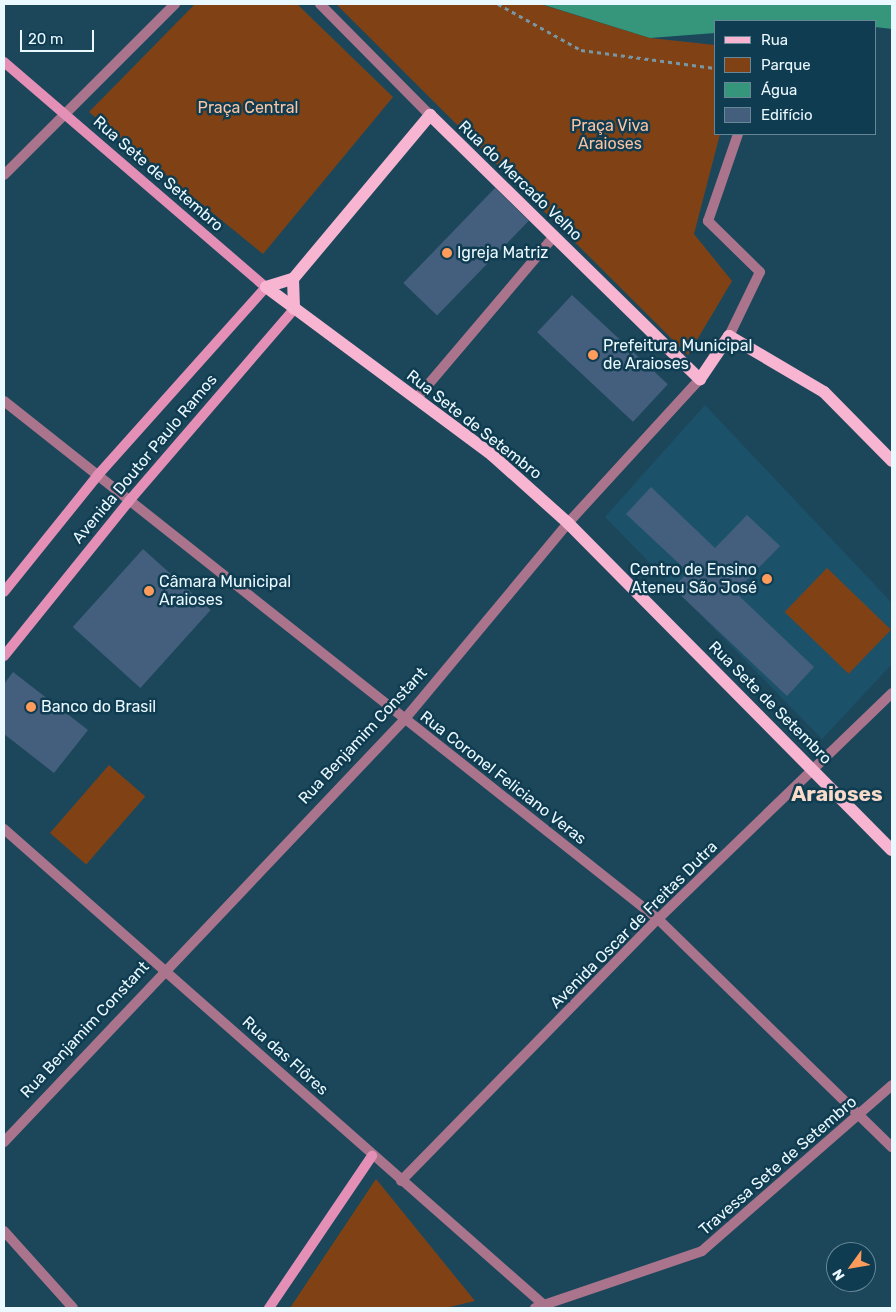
<!DOCTYPE html>
<html>
<head>
<meta charset="utf-8">
<style>
  body { margin:0 }
  #map { position:relative; width:896px; height:1312px; overflow:hidden; background:#1c475b; font-family:Rubik,sans-serif }
  div>[style] { position:absolute }
  .built>* { inset:0; background:#1c516a }
  .green>* { inset:0; background:#804215; transform-origin:0 0 }
  .water>* { inset:0; background:#35967b }
  .building>* { inset:0; background:#435f7d; transform-origin:0 0 }
  .path>* { height:3px; margin-top:-1.5px; transform-origin:0; background:repeating-linear-gradient(90deg,#7896a4 0 4px,transparent 0 8px) }
  .street>* { height:10px; margin:-5px; padding:0 5px; transform-origin:5px; border-radius:5px; background:#aa758c }
  .secondary>* { height:10px; margin:-5px; padding:0 5px; transform-origin:5px; border-radius:5px; background:#e48fb5 }
  .primary>* { height:12px; margin:-6px; padding:0 6px; transform-origin:6px; border-radius:6px; background:#f7b5d1 }
  .dots>* { width:14px; height:14px; translate:-50% -50%; box-sizing:border-box; border:2px solid #0f3c50; border-radius:50% }
  span { translate:-50% -50%; white-space:nowrap; text-align:center; line-height:1.15; -webkit-text-stroke:5px #0f3c50; paint-order:stroke }
  .park-label { font-size:16px; color:#fbc3a2 }
  .street-label { font-size:16px; color:#eaf8ff }
  .poi-label { font-size:16px; color:#eaf8ff }
  .left { translate:0 -50%; text-align:left }
  .right { translate:-100% -50%; text-align:right }
  .district-label { font-size:21px; color:#f9dbca; font-weight:700 }
  .frame { position:absolute; inset:0; border:5px solid #eaf8ff; pointer-events:none }
  .legend { position:absolute; left:714px; top:20px; width:162px; height:115px; box-sizing:border-box; background:#0f3c50; border:1px solid #678796; margin:0; padding:6px 9px; list-style:none; font-size:15px; color:#eaf8ff }
  .legend li { display:flex; align-items:center; gap:10px; height:25px }
  .legend b { width:25px; border:1px solid #678796 }
  .north { position:absolute; left:826px; top:1242px; width:50px; height:50px; box-sizing:border-box; background:#0f3c50; border:1px solid #678796; border-radius:50%; rotate:238deg; font-size:14px; font-weight:700; line-height:20px; text-align:center; color:#eaf8ff }
  .north::after { content:''; display:block; margin:auto; width:18px; height:22px; background:#ff9b5b; clip-path:polygon(50% 0,100% 100%,50% 72%,0 100%) }
  .scale { position:absolute; left:20px; top:30px; width:74px; height:22px; box-sizing:border-box; border:2px solid #eaf8ff; border-top:0; padding-left:6px; font-size:15px; line-height:18px; white-space:nowrap; color:#eaf8ff; -webkit-text-stroke:4px #0f3c50; paint-order:stroke }
</style>
</head>
<body>
<div id="map">
  <div class="built">
    <i style="clip-path:polygon(705px 405px,892px 603px,892px 664px,822px 739px,605px 517px)"></i>
  </div>
  <div class="green">
    <i style="clip-path:polygon(195px 4px,297px 4px,393px 97px,263px 254px,89px 112px)"></i>
    <i style="clip-path:polygon(336px 4px,540px 4px,650px 38px,715px 45px,715px 134px,720px 134px,694px 234px,732px 281px,688px 355px)"></i>
    <i style="left:827px;top:568px;width:89px;height:61px;rotate:44deg"></i>
    <i style="left:109px;top:765px;width:48px;height:90px;rotate:41deg"></i>
    <i style="clip-path:polygon(376px 1179px,475px 1301px,445px 1308px,290px 1308px)"></i>
  </div>
  <div class="water">
    <i style="clip-path:polygon(541px 4px,892px 4px,892px 29px,875px 27px,875px 21px,715px 21px,715px 33px,650px 38px)"></i>
  </div>
  <div class="building">
    <i style="left:495px;top:188px;width:47px;height:132px;rotate:44deg"></i>
    <i style="left:572px;top:295px;width:131px;height:51px;rotate:43deg"></i>
    <i style="clip-path:polygon(651px 487px,715px 548px,747px 515px,780px 546px,735px 592px,814px 667px,787px 696px,673px 588px,688px 572px,626px 514px)"></i>
    <i style="left:143px;top:549px;width:91px;height:105px;rotate:42deg"></i>
    <i style="clip-path:polygon(13px 672px,88px 730px,54px 773px,4px 734px,4px 684px)"></i>
  </div>
  <div class="path">
    <i style="left:498px;top:4px;width:95px;rotate:29deg"></i>
    <i style="left:581px;top:50px;width:135px;rotate:7.7deg"></i>
  </div>
  <div class="street">
    <i style="left:320px;top:4px;width:156px;rotate:45.3deg"></i>
    <i style="left:4px;top:175px;width:242px;rotate:-45deg"></i>
    <i style="left:729px;top:336px;width:71px;rotate:-64.2deg"></i>
    <i style="left:760px;top:272px;width:73px;rotate:-135.6deg"></i>
    <i style="left:708px;top:221px;width:92px;rotate:-71deg"></i>
    <i style="left:416px;top:399px;width:214px;rotate:-49.7deg"></i>
    <i style="left:4px;top:401px;width:834px;rotate:38.38deg"></i>
    <i style="left:658px;top:919px;width:327px;rotate:44.3deg"></i>
    <i style="left:4px;top:829px;width:721px;rotate:41.4deg"></i>
    <i style="left:4px;top:1142px;width:581px;rotate:-46.53deg"></i>
    <i style="left:404px;top:720px;width:256px;rotate:-50.2deg"></i>
    <i style="left:568px;top:523px;width:195px;rotate:-47.5deg"></i>
    <i style="left:401px;top:1181px;width:367px;rotate:-45.6deg"></i>
    <i style="left:658px;top:919px;width:325px;rotate:-44deg"></i>
    <i style="left:4px;top:1231px;width:103px;rotate:48.1deg"></i>
    <i style="left:535px;top:1308px;width:176px;rotate:-18.8deg"></i>
    <i style="left:702px;top:1251px;width:252px;rotate:-41.1deg"></i>
  </div>
  <div class="secondary">
    <i style="left:4px;top:62px;width:345px;rotate:40.7deg"></i>
    <i style="left:266px;top:287px;width:252px;rotate:131.8deg"></i>
    <i style="left:98px;top:475px;width:150px;rotate:128.8deg"></i>
    <i style="left:4px;top:656px;width:199px;rotate:-51.1deg"></i>
    <i style="left:129px;top:501px;width:253px;rotate:-49.3deg"></i>
    <i style="left:269px;top:1308px;width:184px;rotate:-55.9deg"></i>
  </div>
  <div class="primary">
    <i style="left:293px;top:279px;width:30px;rotate:88deg"></i>
    <i style="left:266px;top:287px;width:28px;rotate:-17deg"></i>
    <i style="left:293px;top:279px;width:214px;rotate:-50.1deg"></i>
    <i style="left:430px;top:115px;width:378px;rotate:44.4deg"></i>
    <i style="left:700px;top:379px;width:52px;rotate:-56deg"></i>
    <i style="left:729px;top:336px;width:110px;rotate:30.5deg"></i>
    <i style="left:824px;top:392px;width:97px;rotate:45.4deg"></i>
    <i style="left:266px;top:287px;width:282px;rotate:36.6deg"></i>
    <i style="left:492px;top:455px;width:102px;rotate:41.8deg"></i>
    <i style="left:568px;top:523px;width:460px;rotate:45.3deg"></i>
  </div>
  <div class="dots">
    <i style="left:447px;top:253px;background:#ff9b5b"></i>
    <i style="left:593px;top:355px;background:#ff9b5b"></i>
    <i style="left:767px;top:579px;background:#ff9b5b"></i>
    <i style="left:149px;top:591px;background:#ff9b5b"></i>
    <i style="left:31px;top:707px;background:#ff9b5b"></i>
  </div>
  <div class="park-label">
    <span style="left:248px;top:108px">Praça Central</span>
    <span style="left:610px;top:135px">Praça Viva<br>Araioses</span>
  </div>
  <div class="street-label">
    <span style="left:158px;top:174px;rotate:41deg">Rua Sete de Setembro</span>
    <span style="left:520px;top:181px;rotate:44deg">Rua do Mercado Velho</span>
    <span style="left:474px;top:425px;rotate:38deg">Rua Sete de Setembro</span>
    <span style="left:145px;top:459px;rotate:-50deg">Avenida Doutor Paulo Ramos</span>
    <span style="left:770px;top:703px;rotate:45deg">Rua Sete de Setembro</span>
    <span style="left:363px;top:736px;rotate:-47deg">Rua Benjamim Constant</span>
    <span style="left:503px;top:778px;rotate:38deg">Rua Coronel Feliciano Veras</span>
    <span style="left:634px;top:925px;rotate:-45deg">Avenida Oscar de Freitas Dutra</span>
    <span style="left:85px;top:1030px;rotate:-47deg">Rua Benjamim Constant</span>
    <span style="left:285px;top:1056px;rotate:42deg">Rua das Flôres</span>
    <span style="left:778px;top:1166px;rotate:-41deg">Travessa Sete de Setembro</span>
  </div>
  <div class="poi-label">
    <span class="left" style="left:457px;top:253px">Igreja Matriz</span>
    <span class="left" style="left:603px;top:355px">Prefeitura Municipal<br>de Araioses</span>
    <span class="right" style="left:757px;top:579px">Centro de Ensino<br>Ateneu São José</span>
    <span class="left" style="left:159px;top:591px">Câmara Municipal<br>Araioses</span>
    <span class="left" style="left:41px;top:707px">Banco do Brasil</span>
  </div>
  <div class="district-label">
    <span style="left:837px;top:794px">Araioses</span>
  </div>
  <div class="frame"></div>
  <ul class="legend">
  <li><b style="height:6px;background:#f7b5d1"></b>Rua</li>
  <li><b style="height:14px;background:#804215"></b>Parque</li>
  <li><b style="height:14px;background:#35967b"></b>Água</li>
  <li><b style="height:14px;background:#435f7d"></b>Edifício</li>
  </ul>
  <div class="north">N</div>
  <div class="scale">20 m</div>
</div>
</body>
</html>
